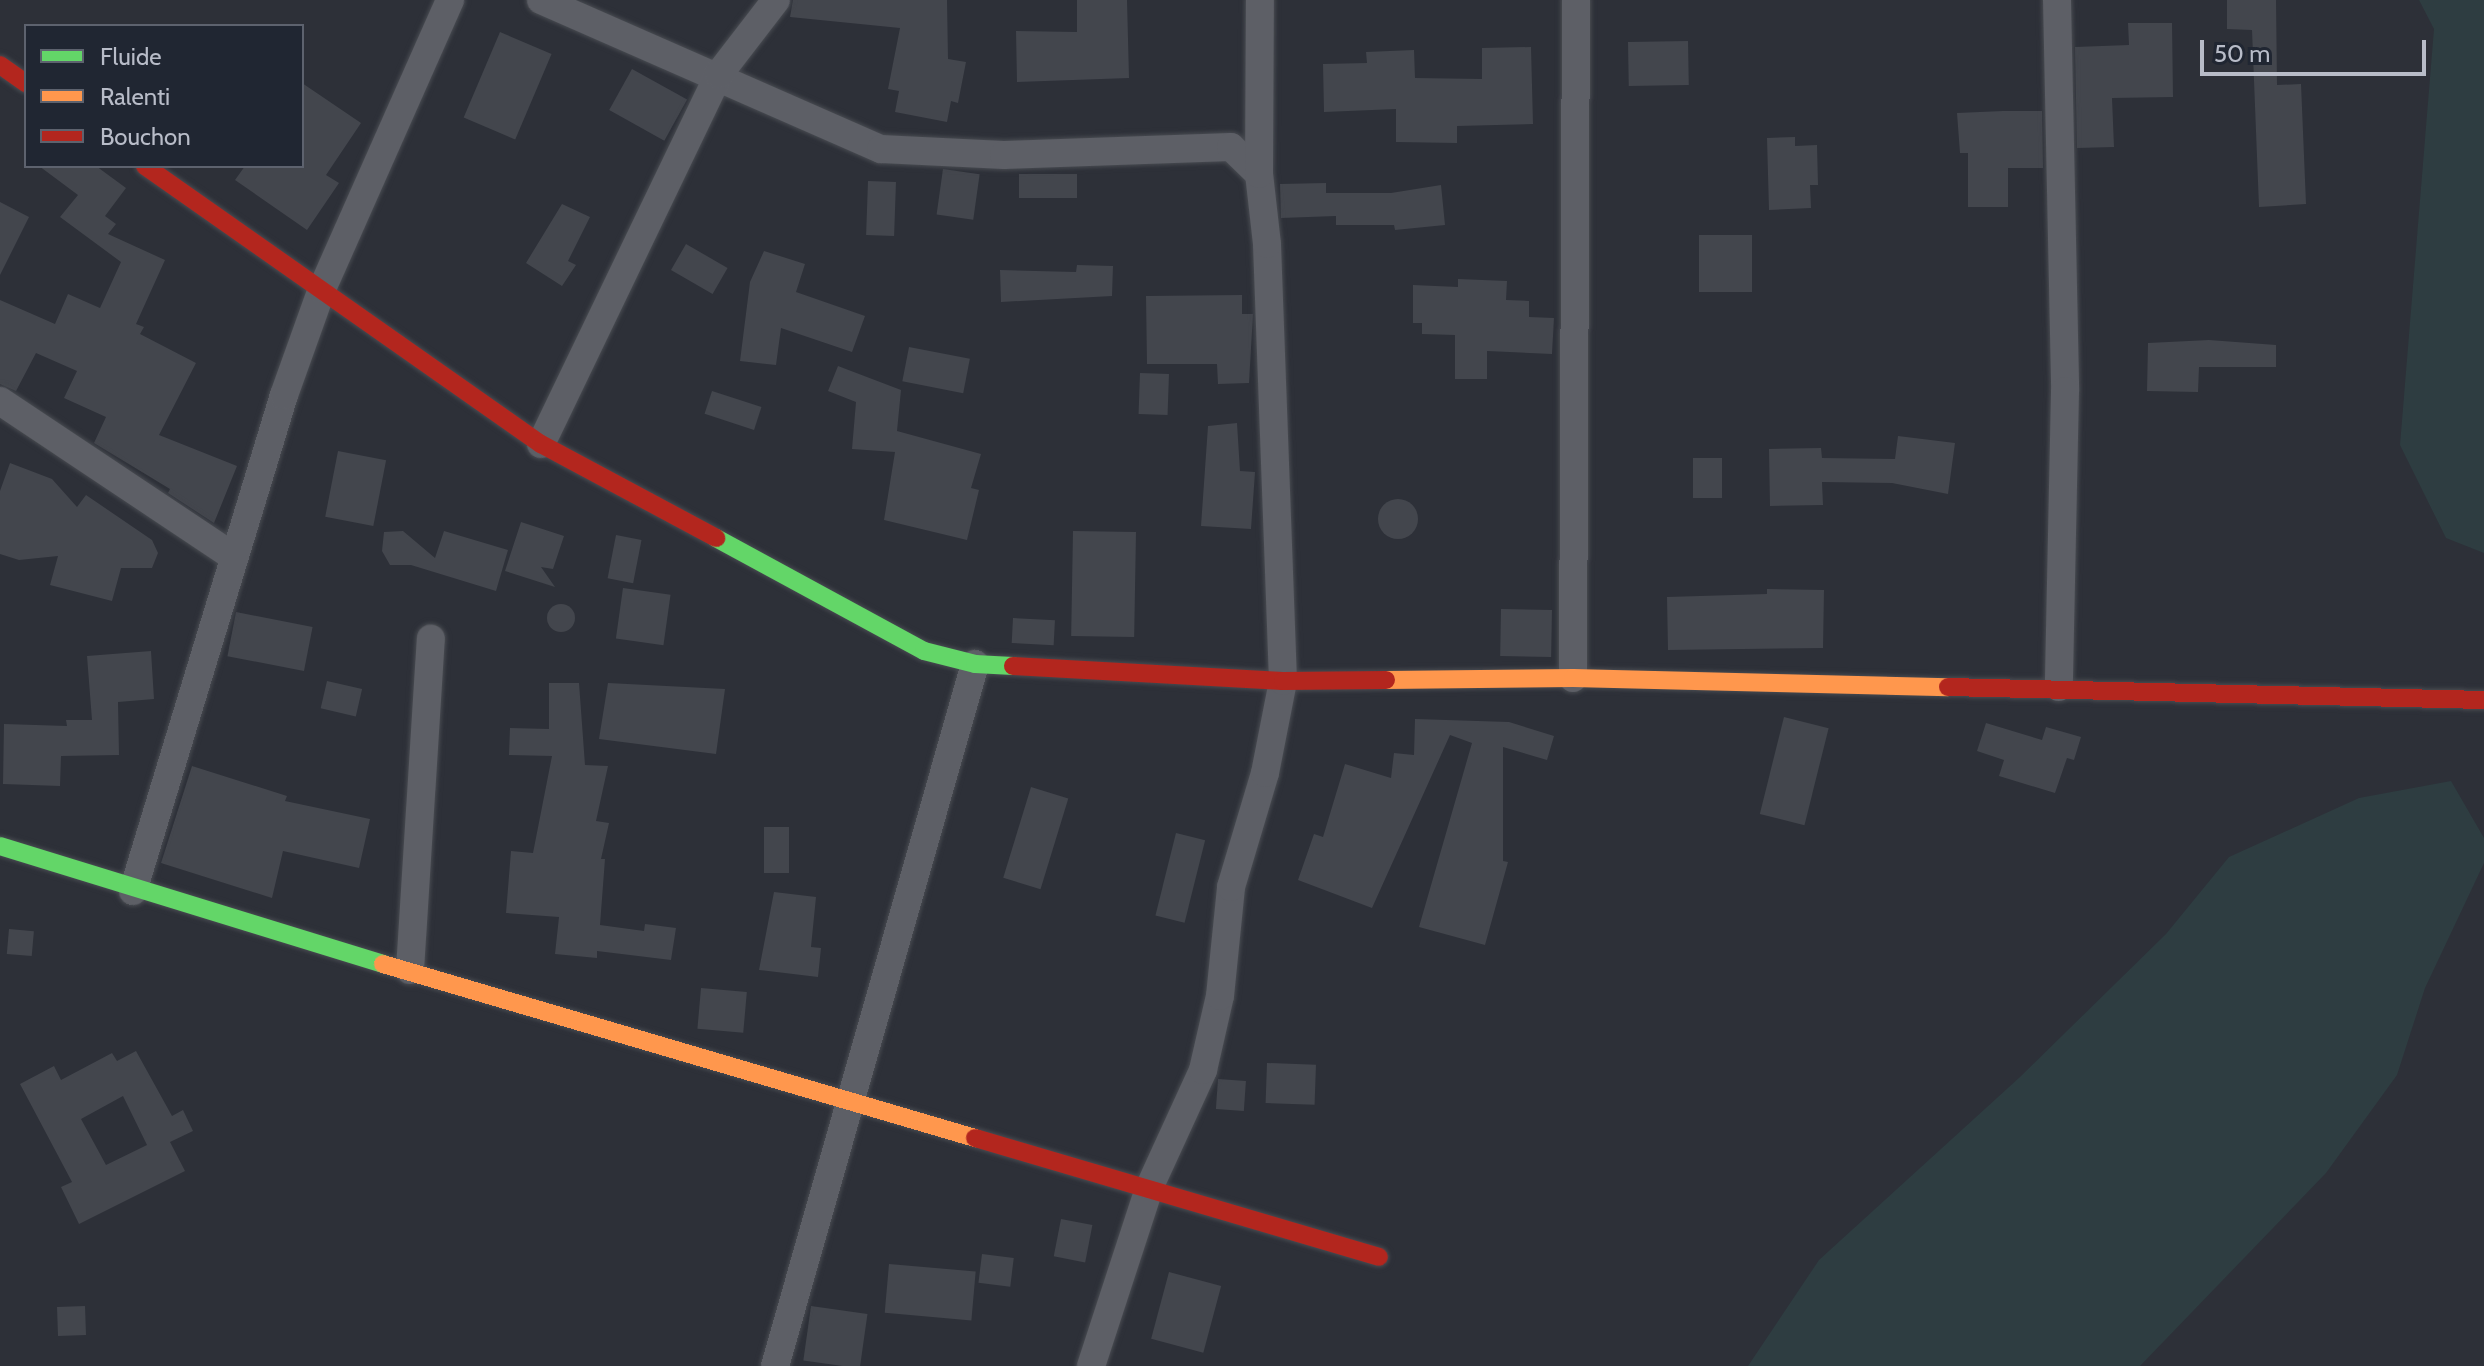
<!DOCTYPE html>
<html>
<head>
<meta charset="utf-8">
<style>
  body { margin:0 }
  #map { position:relative; width:2484px; height:1366px; overflow:hidden; background:#2d3038; font-family:Cabin,sans-serif }
  div>[style] { position:absolute }
  .green>* { inset:0; background:#2e3d41 }
  .building>* { inset:0; background:#43464d; transform-origin:0 0 }
  .round { border-radius:50% }
  .roads { filter:drop-shadow(0 0 2px #484b51) drop-shadow(0 0 2px #484b51) }
  .street>* { height:28px; margin:-14px; padding:0 14px; transform-origin:14px; border-radius:14px; background:#5d5f66 }
  .fast>* { height:18px; margin:-9px; padding:0 9px; transform-origin:9px; border-radius:9px; background:#63d668 }
  .slow>* { height:18px; margin:-9px; padding:0 9px; transform-origin:9px; border-radius:9px; background:#ff974d }
  .jam>* { height:18px; margin:-9px; padding:0 9px; transform-origin:9px; border-radius:9px; background:#b3261e }
  span { translate:-50% -50%; white-space:nowrap; text-align:center; line-height:1.15; -webkit-text-stroke:6px #202632; paint-order:stroke }
  .legend { position:absolute; left:24px; top:24px; width:280px; height:144px; box-sizing:border-box; background:#202632; border:2px solid #5d626e; margin:0; padding:10px 14px; list-style:none; font-size:24px; color:#b8bcc8 }
  .legend li { display:flex; align-items:center; gap:16px; height:40px }
  .legend b { width:40px; border:2px solid #5d626e }
  .scale { position:absolute; left:2200px; top:40px; width:226px; height:36px; box-sizing:border-box; border:4px solid #b8bcc8; border-top:0; padding-left:10px; font-size:24px; line-height:28px; white-space:nowrap; color:#b8bcc8; -webkit-text-stroke:6px #202632; paint-order:stroke }
</style>
</head>
<body>
<div id="map">
  <div class="green">
    <i style="clip-path:polygon(2419px 0,2484px 0,2484px 553px,2446px 538px,2400px 445px,2434px 29px)"></i>
    <i style="clip-path:polygon(2451px 781px,2484px 838px,2484px 863px,2425px 988px,2397px 1075px,2326px 1173px,2140px 1366px,1748px 1366px,1819px 1260px,2020px 1077px,2166px 934px,2229px 857px,2359px 798px)"></i>
  </div>
  <div class="building">
    <i style="clip-path:polygon(793px 0,947px 0,948px 59px,966px 62px,958px 103px,951px 101px,947px 122px,895px 112px,899px 91px,888px 89px,900px 28px,790px 17px)"></i>
    <i style="clip-path:polygon(1077px 0,1127px 0,1129px 78px,1017px 82px,1016px 31px,1077px 32px)"></i>
    <i style="clip-path:polygon(2227px 0,2276px 0,2277px 85px,2301px 84px,2306px 204px,2259px 207px,2252px 30px,2227px 29px)"></i>
    <i style="clip-path:polygon(2128px 23px,2172px 23px,2173px 97px,2112px 98px,2114px 147px,2077px 148px,2075px 47px,2129px 45px)"></i>
    <i style="left:500px;top:32px;width:56px;height:93px;rotate:23deg"></i>
    <i style="left:1688px;top:41px;width:44px;height:60px;rotate:89deg"></i>
    <i style="clip-path:polygon(1531px 47px,1533px 124px,1457px 126px,1457px 143px,1396px 142px,1396px 109px,1324px 112px,1323px 64px,1367px 63px,1366px 52px,1414px 50px,1415px 78px,1482px 79px,1482px 48px)"></i>
    <i style="left:632px;top:69px;width:63px;height:47px;rotate:29deg"></i>
    <i style="clip-path:polygon(302px 83px,361px 123px,326px 175px,339px 183px,307px 230px,235px 180px,245px 166px,302px 166px)"></i>
    <i style="clip-path:polygon(2003px 111px,2042px 111px,2043px 168px,2008px 168px,2008px 207px,1968px 207px,1968px 153px,1960px 153px,1957px 113px)"></i>
    <i style="clip-path:polygon(1795px 137px,1795px 146px,1817px 145px,1818px 185px,1810px 185px,1811px 208px,1769px 210px,1767px 138px)"></i>
    <i style="clip-path:polygon(39px 166px,96px 166px,126px 188px,105px 216px,116px 224px,108px 234px,165px 260px,136px 324px,144px 327px,140px 334px,196px 363px,159px 435px,237px 466px,214px 523px,168px 493px,170px 489px,94px 443px,106px 417px,64px 398px,77px 371px,36px 353px,16px 391px,0 384px,0 300px,55px 324px,68px 294px,100px 308px,121px 262px,60px 217px,78px 195px)"></i>
    <i style="left:943px;top:169px;width:37px;height:46px;rotate:8deg"></i>
    <i style="left:1077px;top:174px;width:24px;height:58px;rotate:90deg"></i>
    <i style="left:868px;top:181px;width:28px;height:54px;rotate:2deg"></i>
    <i style="clip-path:polygon(1326px 183px,1326px 193px,1391px 193px,1441px 185px,1445px 225px,1395px 230px,1394px 225px,1336px 225px,1336px 216px,1281px 218px,1280px 184px)"></i>
    <i style="clip-path:polygon(0 202px,29px 217px,0 275px)"></i>
    <i style="clip-path:polygon(562px 204px,590px 217px,568px 261px,576px 265px,562px 286px,526px 263px)"></i>
    <i style="left:1752px;top:235px;width:57px;height:53px;rotate:90deg"></i>
    <i style="left:686px;top:244px;width:48px;height:30px;rotate:30deg"></i>
    <i style="clip-path:polygon(764px 251px,805px 264px,796px 292px,865px 316px,852px 352px,781px 328px,776px 365px,740px 361px,750px 282px)"></i>
    <i style="clip-path:polygon(1077px 265px,1113px 266px,1112px 296px,1001px 302px,1000px 270px,1076px 272px)"></i>
    <i style="clip-path:polygon(1458px 279px,1507px 281px,1506px 300px,1529px 301px,1529px 317px,1554px 318px,1552px 354px,1487px 351px,1487px 379px,1455px 379px,1455px 335px,1422px 334px,1422px 323px,1413px 323px,1413px 285px,1458px 287px)"></i>
    <i style="clip-path:polygon(1242px 295px,1242px 314px,1253px 314px,1249px 383px,1218px 384px,1217px 364px,1147px 364px,1146px 296px)"></i>
    <i style="clip-path:polygon(2209px 340px,2276px 345px,2276px 367px,2199px 367px,2198px 392px,2147px 391px,2148px 343px)"></i>
    <i style="left:909px;top:347px;width:62px;height:35px;rotate:11deg"></i>
    <i style="clip-path:polygon(838px 366px,901px 390px,897px 431px,981px 454px,971px 488px,979px 490px,967px 540px,884px 520px,895px 452px,852px 449px,856px 402px,828px 391px)"></i>
    <i style="left:1140px;top:373px;width:29px;height:41px;rotate:2deg"></i>
    <i style="left:712px;top:391px;width:52px;height:24px;rotate:18deg"></i>
    <i style="clip-path:polygon(1237px 423px,1240px 471px,1255px 472px,1251px 529px,1201px 526px,1208px 426px)"></i>
    <i style="clip-path:polygon(1898px 436px,1955px 443px,1948px 494px,1892px 483px,1822px 482px,1823px 505px,1770px 506px,1769px 449px,1821px 448px,1822px 458px,1895px 459px)"></i>
    <i style="left:338px;top:451px;width:49px;height:67px;rotate:11deg"></i>
    <i style="left:1722px;top:458px;width:40px;height:29px;rotate:90deg"></i>
    <i style="clip-path:polygon(10px 463px,52px 479px,77px 507px,86px 495px,152px 540px,158px 553px,152px 568px,121px 568px,112px 601px,50px 585px,58px 556px,19px 560px,0 554px,0 491px)"></i>
    <i class="round" style="left:1378px;top:499px;width:40px;height:40px"></i>
    <i style="clip-path:polygon(521px 522px,564px 536px,553px 569px,541px 567px,555px 587px,505px 571px)"></i>
    <i style="clip-path:polygon(403px 531px,435px 558px,444px 531px,508px 550px,496px 591px,411px 565px,390px 565px,382px 551px,384px 532px)"></i>
    <i style="left:1073px;top:531px;width:63px;height:105px;rotate:1deg"></i>
    <i style="left:616px;top:535px;width:26px;height:44px;rotate:11deg"></i>
    <i style="left:623px;top:588px;width:48px;height:51px;rotate:8deg"></i>
    <i style="clip-path:polygon(1767px 589px,1824px 590px,1823px 648px,1668px 650px,1667px 597px,1767px 594px)"></i>
    <i class="round" style="left:547px;top:604px;width:28px;height:28px"></i>
    <i style="left:1501px;top:609px;width:51px;height:47px;rotate:1deg"></i>
    <i style="left:236px;top:612px;width:78px;height:45px;rotate:11deg"></i>
    <i style="left:1013px;top:618px;width:42px;height:25px;rotate:3deg"></i>
    <i style="clip-path:polygon(151px 651px,154px 699px,118px 702px,119px 755px,61px 756px,60px 786px,3px 784px,4px 724px,67px 726px,66px 720px,92px 720px,87px 656px)"></i>
    <i style="left:327px;top:681px;width:36px;height:28px;rotate:13deg"></i>
    <i style="clip-path:polygon(549px 683px,579px 683px,585px 765px,608px 766px,596px 821px,609px 823px,601px 859px,605px 859px,600px 925px,644px 931px,645px 924px,676px 928px,671px 960px,597px 951px,597px 958px,555px 954px,559px 917px,506px 913px,511px 851px,533px 853px,552px 756px,509px 755px,510px 728px,549px 729px)"></i>
    <i style="clip-path:polygon(608px 683px,725px 689px,716px 754px,599px 739px)"></i>
    <i style="left:1784px;top:717px;width:46px;height:100px;rotate:14deg"></i>
    <i style="clip-path:polygon(1415px 719px,1509px 722px,1554px 736px,1547px 760px,1503px 747px,1503px 861px,1508px 862px,1485px 945px,1419px 927px,1472px 743px,1450px 735px,1372px 908px,1298px 880px,1314px 834px,1323px 837px,1345px 764px,1391px 778px,1394px 753px,1414px 755px)"></i>
    <i style="clip-path:polygon(1986px 723px,2042px 740px,2046px 727px,2081px 737px,2074px 760px,2067px 758px,2055px 793px,1999px 776px,2004px 760px,1977px 751px)"></i>
    <i style="clip-path:polygon(192px 766px,287px 796px,285px 801px,370px 819px,359px 868px,283px 851px,272px 898px,161px 863px)"></i>
    <i style="left:1031px;top:787px;width:39px;height:95px;rotate:17deg"></i>
    <i style="left:764px;top:827px;width:25px;height:46px"></i>
    <i style="left:1176px;top:833px;width:30px;height:85px;rotate:14deg"></i>
    <i style="clip-path:polygon(774px 892px,816px 897px,811px 947px,821px 948px,818px 977px,759px 970px)"></i>
    <i style="left:9px;top:929px;width:25px;height:25px;rotate:5deg"></i>
    <i style="left:701px;top:988px;width:46px;height:41px;rotate:5deg"></i>
    <i style="clip-path:polygon(evenodd,136px 1051px,172px 1116px,183px 1110px,193px 1131px,170px 1142px,185px 1171px,79px 1224px,61px 1187px,72px 1182px,20px 1084px,54px 1066px,61px 1080px,112px 1053px,117px 1061px,136px 1051px,123px 1096px,147px 1145px,106px 1165px,81px 1119px,123px 1096px)"></i>
    <i style="left:1267px;top:1063px;width:49px;height:40px;rotate:2deg"></i>
    <i style="left:1218px;top:1079px;width:28px;height:30px;rotate:4deg"></i>
    <i style="left:1061px;top:1219px;width:32px;height:38px;rotate:11deg"></i>
    <i style="left:982px;top:1254px;width:32px;height:29px;rotate:7deg"></i>
    <i style="left:889px;top:1264px;width:87px;height:49px;rotate:5deg"></i>
    <i style="left:1169px;top:1272px;width:54px;height:69px;rotate:15deg"></i>
    <i style="left:85px;top:1306px;width:29px;height:28px;rotate:88deg"></i>
    <i style="left:811px;top:1306px;width:57px;height:55px;rotate:8deg"></i>
  </div>
  <div class="roads">
    <div class="street">
      <i style="left:541px;top:0;width:371px;rotate:23.7deg"></i>
      <i style="left:881px;top:149px;width:123px;rotate:2.8deg"></i>
      <i style="left:1004px;top:155px;width:227px;rotate:-2deg"></i>
      <i style="left:1231px;top:147px;width:39px;rotate:44deg"></i>
      <i style="left:2057px;top:0;width:391px;rotate:88.8deg"></i>
      <i style="left:2065px;top:391px;width:296px;rotate:91.2deg"></i>
      <i style="left:0;top:401px;width:278px;rotate:33.7deg"></i>
      <i style="left:541px;top:444px;width:411px;rotate:-64.3deg"></i>
      <i style="left:719px;top:74px;width:93px;rotate:-52.4deg"></i>
      <i style="left:1573px;top:678px;width:678px;rotate:-89.75deg"></i>
      <i style="left:133px;top:891px;width:518px;rotate:-73.07deg"></i>
      <i style="left:284px;top:395px;width:113px;rotate:-70.3deg"></i>
      <i style="left:322px;top:289px;width:316px;rotate:-66.1deg"></i>
      <i style="left:410px;top:970px;width:332px;rotate:-86.4deg"></i>
      <i style="left:775px;top:1366px;width:730px;rotate:-74.1deg"></i>
      <i style="left:1091px;top:1366px;width:189px;rotate:-71.9deg"></i>
      <i style="left:1150px;top:1186px;width:128px;rotate:-65.4deg"></i>
      <i style="left:1203px;top:1070px;width:76px;rotate:-77.1deg"></i>
      <i style="left:1220px;top:996px;width:110px;rotate:-84.2deg"></i>
      <i style="left:1231px;top:887px;width:119px;rotate:-73.4deg"></i>
      <i style="left:1265px;top:773px;width:94px;rotate:-78.9deg"></i>
      <i style="left:1283px;top:681px;width:437px;rotate:-92.1deg"></i>
      <i style="left:1267px;top:244px;width:70px;rotate:-96.5deg"></i>
      <i style="left:1259px;top:174px;width:174px;rotate:-89.7deg"></i>
    </div>
    <div class="fast">
      <i style="left:716px;top:538px;width:237px;rotate:28.5deg"></i>
      <i style="left:924px;top:651px;width:53px;rotate:14.3deg"></i>
      <i style="left:975px;top:664px;width:38px;rotate:3deg"></i>
      <i style="left:0;top:846px;width:401px;rotate:17.1deg"></i>
    </div>
    <div class="slow">
      <i style="left:1386px;top:680px;width:187px;rotate:-0.6deg"></i>
      <i style="left:1573px;top:678px;width:375px;rotate:1.4deg"></i>
      <i style="left:383px;top:964px;width:617px;rotate:16.38deg"></i>
    </div>
    <div class="jam">
      <i style="left:0;top:65px;width:32px;rotate:35deg"></i>
      <i style="left:145px;top:166px;width:484px;rotate:35.1deg"></i>
      <i style="left:541px;top:444px;width:199px;rotate:28.2deg"></i>
      <i style="left:1013px;top:666px;width:270px;rotate:3.2deg"></i>
      <i style="left:1283px;top:681px;width:103px;rotate:-0.6deg"></i>
      <i style="left:1948px;top:687px;width:536px;rotate:1.39deg"></i>
      <i style="left:975px;top:1138px;width:421px;rotate:16.4deg"></i>
    </div>
  </div>
  <ul class="legend">
  <li><b style="height:10px;background:#63d668"></b>Fluide</li>
  <li><b style="height:10px;background:#ff974d"></b>Ralenti</li>
  <li><b style="height:10px;background:#b3261e"></b>Bouchon</li>
  </ul>
  <div class="scale">50 m</div>
</div>
</body>
</html>
